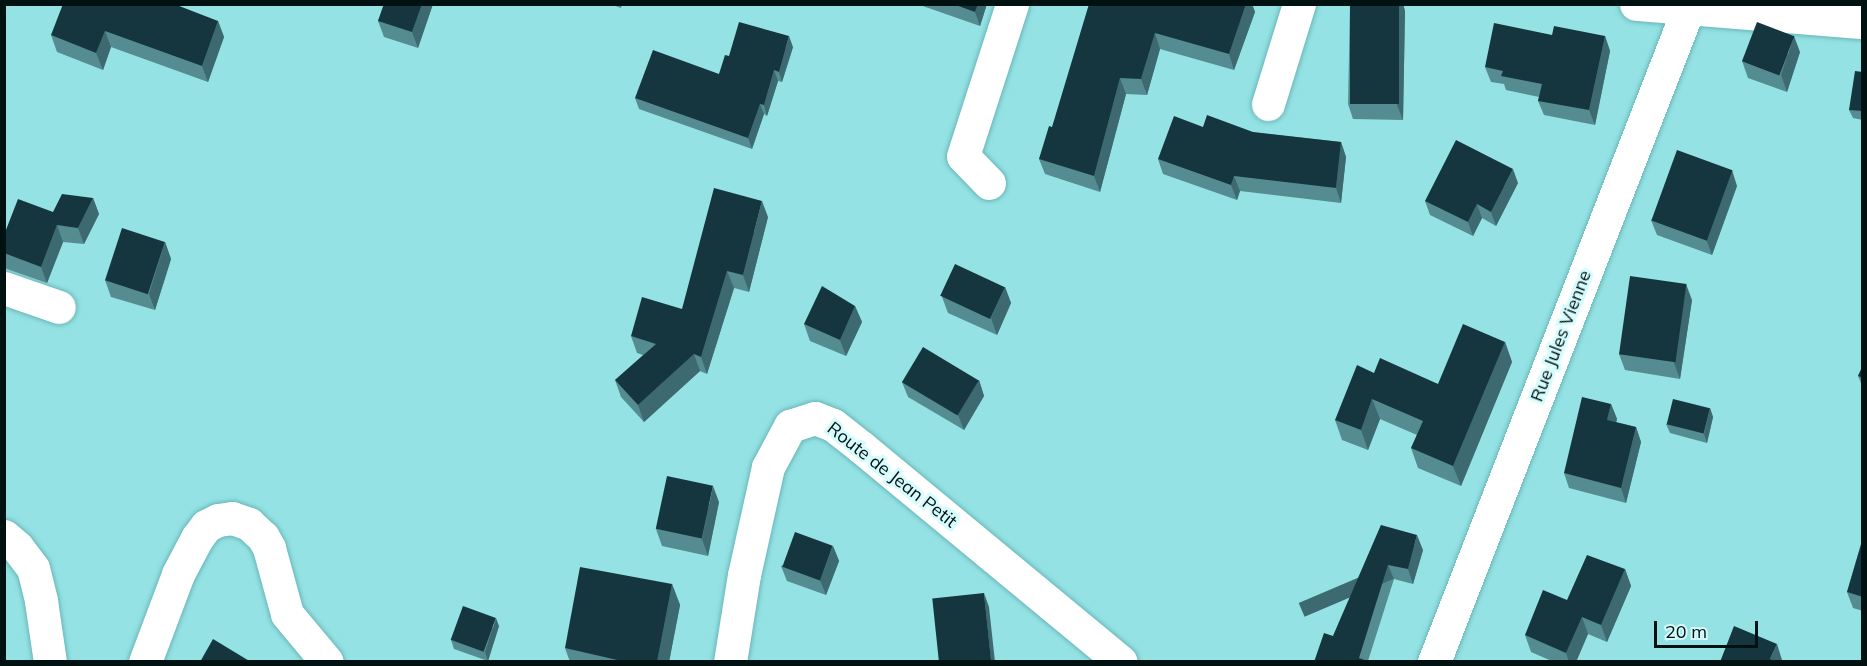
<!DOCTYPE html>
<html>
<head>
<meta charset="utf-8">
<style>
  body { margin:0 }
  #map { position:relative; width:1867px; height:666px; overflow:hidden; background:#94e2e4; font-family:Mulish,sans-serif }
  div>[style] { position:absolute }
  .roads { filter:drop-shadow(0 0 2px #69b6b9) drop-shadow(0 0 2px #69b6b9) }
  .minor>* { height:33px; margin:-16.5px; padding:0 16.5px; transform-origin:16.5px; border-radius:16.5px; background:#fff }
  .wall>* { inset:0; background:#558c92 }
  .shaded-wall>* { inset:0; background:#3c6a70; transform-origin:0 0 }
  .building>* { inset:0; background:#16363f; transform-origin:0 0 }
  span { translate:-50% -50%; white-space:nowrap; text-align:center; line-height:1.15; -webkit-text-stroke:6px #d6fbfc; paint-order:stroke }
  .street-label { font-size:18px; color:#001112 }
  .frame { position:absolute; inset:0; border:6px solid #001112; pointer-events:none }
  .scale { position:absolute; left:1654px; top:621px; width:104px; height:27px; box-sizing:border-box; border:3px solid #001112; border-top:0; padding-left:8px; font-size:18px; line-height:21px; white-space:nowrap; color:#001112; -webkit-text-stroke:4px #d6fbfc; paint-order:stroke }
</style>
</head>
<body>
<div id="map">
  <div class="roads">
    <div class="minor">
      <i style="left:1636px;top:4px;width:227px;rotate:4.6deg"></i>
      <i style="left:1268px;top:104px;width:105px;rotate:-72.8deg"></i>
      <i style="left:989px;top:183px;width:37px;rotate:-134deg"></i>
      <i style="left:963px;top:156px;width:160px;rotate:-72.1deg"></i>
      <i style="left:4px;top:288px;width:58px;rotate:19.1deg"></i>
      <i style="left:4px;top:536px;width:17px;rotate:40deg"></i>
      <i style="left:17px;top:547px;width:26px;rotate:53deg"></i>
      <i style="left:33px;top:568px;width:34px;rotate:76deg"></i>
      <i style="left:41px;top:601px;width:62px;rotate:81.6deg"></i>
      <i style="left:145px;top:662px;width:94px;rotate:-69.4deg"></i>
      <i style="left:178px;top:574px;width:41px;rotate:-62.2deg"></i>
      <i style="left:197px;top:538px;width:15px;rotate:-53deg"></i>
      <i style="left:206px;top:526px;width:13px;rotate:-27deg"></i>
      <i style="left:218px;top:520px;width:14px;rotate:-8deg"></i>
      <i style="left:232px;top:518px;width:18px;rotate:19deg"></i>
      <i style="left:249px;top:524px;width:19px;rotate:43deg"></i>
      <i style="left:263px;top:537px;width:13px;rotate:61deg"></i>
      <i style="left:269px;top:548px;width:68px;rotate:74.7deg"></i>
      <i style="left:287px;top:614px;width:62px;rotate:50.2deg"></i>
      <i style="left:730px;top:662px;width:88px;rotate:-80.9deg"></i>
      <i style="left:744px;top:575px;width:111px;rotate:-77.5deg"></i>
      <i style="left:768px;top:467px;width:47px;rotate:-61.8deg"></i>
      <i style="left:790px;top:426px;width:26px;rotate:-18deg"></i>
      <i style="left:815px;top:418px;width:19px;rotate:21deg"></i>
      <i style="left:833px;top:425px;width:36px;rotate:38deg"></i>
      <i style="left:861px;top:447px;width:337px;rotate:39.6deg"></i>
      <i style="left:1434px;top:662px;width:706px;rotate:-68.74deg"></i>
    </div>
  </div>
  <div class="wall">
    <i style="clip-path:polygon(384px 4px,433px 4px,418px 48px,384px 37px,378px 21px)"></i>
    <i style="clip-path:polygon(610px 4px,622px 4px,621px 8px)"></i>
    <i style="clip-path:polygon(917px 4px,987px 4px,980px 26px)"></i>
    <i style="clip-path:polygon(1179px 4px,1252px 4px,1255px 12px,1234px 70px,1160px 49px,1147px 95px,1126px 94px,1100px 192px,1045px 174px,1039px 159px,1052px 127px)"></i>
    <i style="clip-path:polygon(1350px 4px,1403px 4px,1405px 11px,1403px 120px,1353px 119px,1348px 104px)"></i>
    <i style="clip-path:polygon(218px 21px,224px 37px,208px 82px,111px 47px,103px 70px,57px 52px,51px 35px)"></i>
    <i style="clip-path:polygon(1552px 35px,1605px 36px,1610px 51px,1595px 125px,1544px 115px,1538px 101px,1539px 97px,1506px 90px,1504px 84px,1491px 82px,1485px 67px)"></i>
    <i style="clip-path:polygon(793px 47px,782px 82px,778px 81px,767px 116px,764px 114px,752px 149px,639px 109px,635px 98px,719px 74px,729px 56px)"></i>
    <i style="clip-path:polygon(1800px 52px,1787px 92px,1748px 78px,1742px 61px)"></i>
    <i style="clip-path:polygon(1863px 72px,1863px 120px,1853px 118px,1849px 110px)"></i>
    <i style="clip-path:polygon(1203px 127px,1341px 142px,1346px 157px,1341px 203px,1240px 191px,1237px 200px,1163px 174px,1158px 159px)"></i>
    <i style="clip-path:polygon(1518px 183px,1496px 226px,1482px 218px,1473px 236px,1430px 215px,1425px 201px)"></i>
    <i style="clip-path:polygon(1737px 186px,1712px 255px,1657px 235px,1651px 220px)"></i>
    <i style="clip-path:polygon(93px 198px,99px 214px,84px 244px,63px 242px,47px 283px,4px 268px,4px 235px,53px 212px)"></i>
    <i style="clip-path:polygon(768px 217px,749px 292px,734px 288px,707px 374px,700px 371px,644px 422px,621px 397px,615px 380px,643px 355px,637px 353px,631px 336px,682px 309px)"></i>
    <i style="clip-path:polygon(165px 242px,171px 259px,155px 310px,111px 297px,105px 280px)"></i>
    <i style="clip-path:polygon(1005px 287px,1011px 303px,997px 335px,948px 313px,942px 297px)"></i>
    <i style="clip-path:polygon(1692px 300px,1680px 379px,1625px 370px,1619px 354px)"></i>
    <i style="clip-path:polygon(855px 306px,862px 322px,846px 356px,810px 341px,804px 324px)"></i>
    <i style="clip-path:polygon(1505px 342px,1512px 362px,1461px 486px,1418px 468px,1411px 448px,1417px 435px,1380px 419px,1368px 450px,1342px 440px,1335px 420px,1374px 373px,1438px 384px)"></i>
    <i style="clip-path:polygon(1863px 365px,1863px 388px,1858px 376px)"></i>
    <i style="clip-path:polygon(979px 380px,984px 396px,964px 430px,908px 397px,902px 382px)"></i>
    <i style="clip-path:polygon(1611px 404px,1617px 419px,1616px 422px,1636px 427px,1641px 442px,1626px 503px,1569px 488px,1564px 473px)"></i>
    <i style="clip-path:polygon(1710px 408px,1713px 417px,1707px 443px,1670px 433px,1666px 424px)"></i>
    <i style="clip-path:polygon(719px 502px,708px 556px,662px 546px,656px 529px)"></i>
    <i style="clip-path:polygon(1381px 525px,1423px 550px,1413px 584px,1394px 579px,1368px 661px,1314px 662px,1333px 636px)"></i>
    <i style="clip-path:polygon(1862px 541px,1863px 611px,1853px 608px,1847px 592px)"></i>
    <i style="clip-path:polygon(833px 546px,839px 561px,826px 595px,787px 581px,781px 566px)"></i>
    <i style="clip-path:polygon(1625px 569px,1631px 586px,1607px 642px,1588px 634px,1576px 662px,1554px 662px,1531px 652px,1525px 635px,1567px 600px)"></i>
    <i style="clip-path:polygon(672px 584px,680px 605px,669px 662px,570px 662px,565px 648px)"></i>
    <i style="clip-path:polygon(499px 626px,488px 661px,454px 649px,451px 640px)"></i>
  </div>
  <div class="shaded-wall">
    <i style="clip-path:polygon(422px 4px,433px 4px,418px 48px,412px 32px)"></i>
    <i style="clip-path:polygon(978px 4px,987px 4px,980px 26px,975px 12px)"></i>
    <i style="clip-path:polygon(1246px 4px,1252px 4px,1255px 12px,1234px 70px,1229px 54px)"></i>
    <i style="clip-path:polygon(1399px 4px,1403px 4px,1405px 11px,1403px 120px,1397px 105px)"></i>
    <i style="clip-path:polygon(218px 21px,224px 37px,208px 82px,202px 66px)"></i>
    <i style="clip-path:polygon(105px 31px,111px 47px,103px 70px,96px 53px)"></i>
    <i style="clip-path:polygon(1155px 33px,1160px 49px,1147px 95px,1141px 79px)"></i>
    <i style="clip-path:polygon(789px 36px,793px 47px,782px 82px,779px 72px)"></i>
    <i style="clip-path:polygon(1605px 36px,1610px 51px,1595px 125px,1589px 110px)"></i>
    <i style="clip-path:polygon(1794px 36px,1800px 52px,1787px 92px,1781px 75px)"></i>
    <i style="clip-path:polygon(774px 70px,778px 81px,767px 116px,764px 105px)"></i>
    <i style="clip-path:polygon(1120px 78px,1126px 94px,1100px 192px,1094px 176px)"></i>
    <i style="clip-path:polygon(760px 104px,764px 114px,752px 149px,748px 138px)"></i>
    <i style="clip-path:polygon(1341px 142px,1346px 157px,1341px 203px,1336px 188px)"></i>
    <i style="clip-path:polygon(1513px 169px,1518px 183px,1496px 226px,1491px 212px)"></i>
    <i style="clip-path:polygon(1732px 170px,1737px 186px,1712px 255px,1706px 239px)"></i>
    <i style="clip-path:polygon(1234px 176px,1240px 191px,1237px 200px,1231px 185px)"></i>
    <i style="clip-path:polygon(93px 198px,99px 214px,84px 244px,78px 228px)"></i>
    <i style="clip-path:polygon(762px 201px,768px 217px,749px 292px,743px 275px)"></i>
    <i style="clip-path:polygon(1477px 204px,1482px 218px,1473px 236px,1468px 222px)"></i>
    <i style="clip-path:polygon(57px 225px,63px 242px,47px 283px,41px 267px)"></i>
    <i style="clip-path:polygon(165px 242px,171px 259px,155px 310px,149px 294px)"></i>
    <i style="clip-path:polygon(727px 271px,734px 288px,707px 374px,701px 357px)"></i>
    <i style="clip-path:polygon(1686px 284px,1692px 300px,1680px 379px,1674px 363px)"></i>
    <i style="clip-path:polygon(1005px 287px,1011px 303px,997px 335px,991px 318px)"></i>
    <i style="clip-path:polygon(855px 306px,862px 322px,846px 356px,840px 340px)"></i>
    <i style="clip-path:polygon(1505px 342px,1512px 362px,1461px 486px,1453px 466px)"></i>
    <i style="clip-path:polygon(694px 354px,700px 371px,644px 422px,638px 405px)"></i>
    <i style="clip-path:polygon(979px 380px,984px 396px,964px 430px,958px 415px)"></i>
    <i style="clip-path:polygon(1372px 399px,1380px 419px,1368px 450px,1361px 430px)"></i>
    <i style="clip-path:polygon(1611px 404px,1617px 419px,1613px 435px,1607px 420px)"></i>
    <i style="clip-path:polygon(1710px 408px,1713px 417px,1707px 443px,1704px 434px)"></i>
    <i style="clip-path:polygon(1636px 427px,1641px 442px,1626px 503px,1621px 488px)"></i>
    <i style="clip-path:polygon(713px 486px,719px 502px,708px 556px,702px 539px)"></i>
    <i style="clip-path:polygon(1417px 535px,1423px 550px,1413px 584px,1408px 569px)"></i>
    <i style="clip-path:polygon(833px 546px,839px 561px,826px 595px,820px 580px)"></i>
    <i style="left:1388px;top:565px;width:15px;height:97px;rotate:67deg"></i>
    <i style="clip-path:polygon(1625px 569px,1631px 586px,1607px 642px,1601px 625px)"></i>
    <i style="clip-path:polygon(672px 584px,680px 605px,669px 662px,657px 662px)"></i>
    <i style="clip-path:polygon(984px 593px,989px 607px,995px 662px,991px 662px)"></i>
    <i style="clip-path:polygon(1582px 617px,1588px 634px,1576px 662px,1569px 662px,1566px 653px)"></i>
    <i style="clip-path:polygon(496px 618px,499px 626px,488px 661px,485px 652px)"></i>
    <i style="clip-path:polygon(1777px 644px,1782px 660px,1782px 662px,1771px 662px,1770px 659px)"></i>
  </div>
  <div class="building">
    <i style="clip-path:polygon(63px 4px,174px 4px,218px 21px,202px 66px,105px 31px,96px 53px,51px 35px)"></i>
    <i style="clip-path:polygon(384px 4px,422px 4px,412px 32px,378px 21px)"></i>
    <i style="clip-path:polygon(953px 4px,978px 4px,975px 12px)"></i>
    <i style="clip-path:polygon(1089px 4px,1174px 4px,1179px 6px,1179px 4px,1246px 4px,1229px 54px,1155px 33px,1141px 79px,1120px 78px,1094px 176px,1039px 159px,1049px 126px,1052px 127px)"></i>
    <i style="left:1350px;top:4px;width:49px;height:100px"></i>
    <i style="clip-path:polygon(739px 22px,789px 36px,779px 72px,774px 70px,764px 105px,760px 104px,748px 138px,635px 98px,653px 50px,719px 74px,725px 55px,729px 56px)"></i>
    <i style="left:1757px;top:22px;width:40px;height:42px;rotate:21deg"></i>
    <i style="clip-path:polygon(1494px 23px,1552px 35px,1554px 26px,1605px 36px,1589px 110px,1538px 101px,1542px 84px,1501px 76px,1503px 71px,1485px 67px)"></i>
    <i style="clip-path:polygon(1855px 71px,1863px 72px,1863px 111px,1849px 110px)"></i>
    <i style="clip-path:polygon(1207px 115px,1253px 132px,1341px 142px,1336px 188px,1234px 176px,1231px 185px,1158px 159px,1174px 116px,1203px 127px)"></i>
    <i style="clip-path:polygon(1456px 140px,1513px 169px,1491px 212px,1477px 204px,1468px 222px,1425px 201px)"></i>
    <i style="left:1677px;top:150px;width:59px;height:75px;rotate:20deg"></i>
    <i style="clip-path:polygon(714px 188px,762px 201px,743px 275px,727px 271px,701px 357px,694px 354px,638px 405px,615px 380px,656px 344px,631px 336px,642px 297px,682px 309px)"></i>
    <i style="clip-path:polygon(62px 194px,93px 198px,78px 228px,57px 225px,41px 267px,4px 253px,4px 235px,18px 199px,53px 212px)"></i>
    <i style="left:122px;top:228px;width:45px;height:55px;rotate:18deg"></i>
    <i style="left:955px;top:264px;width:55px;height:35px;rotate:25deg"></i>
    <i style="left:1630px;top:276px;width:57px;height:79px;rotate:8deg"></i>
    <i style="clip-path:polygon(822px 286px,855px 306px,840px 340px,804px 324px)"></i>
    <i style="clip-path:polygon(1463px 324px,1505px 342px,1453px 466px,1411px 448px,1423px 421px,1372px 399px,1361px 430px,1335px 420px,1357px 365px,1374px 373px,1380px 358px,1438px 384px)"></i>
    <i style="left:923px;top:347px;width:65px;height:41px;rotate:31deg"></i>
    <i style="clip-path:polygon(1863px 365px,1863px 378px,1858px 376px)"></i>
    <i style="clip-path:polygon(1582px 397px,1611px 404px,1607px 420px,1636px 427px,1621px 488px,1564px 473px)"></i>
    <i style="left:1673px;top:399px;width:38px;height:26px;rotate:14deg"></i>
    <i style="left:667px;top:476px;width:47px;height:54px;rotate:12deg"></i>
    <i style="clip-path:polygon(1381px 525px,1417px 535px,1408px 569px,1388px 565px,1359px 658px,1370px 662px,1314px 662px,1324px 633px,1333px 636px)"></i>
    <i style="left:795px;top:532px;width:40px;height:37px;rotate:20deg"></i>
    <i style="clip-path:polygon(1862px 541px,1863px 542px,1863px 597px,1847px 592px)"></i>
    <i style="clip-path:polygon(1587px 555px,1625px 569px,1601px 625px,1582px 617px,1566px 653px,1525px 635px,1543px 590px,1567px 600px)"></i>
    <i style="clip-path:polygon(580px 567px,672px 584px,657px 662px,626px 662px,565px 648px)"></i>
    <i style="left:984px;top:593px;width:69px;height:52px;rotate:84deg"></i>
    <i style="left:463px;top:606px;width:35px;height:36px;rotate:20deg"></i>
    <i style="clip-path:polygon(1734px 626px,1777px 644px,1770px 659px,1777px 662px,1720px 662px)"></i>
    <i style="clip-path:polygon(213px 639px,251px 662px,200px 662px)"></i>
  </div>
  <div class="street-label">
    <span style="left:1561px;top:336px;rotate:-69deg">Rue Jules Vienne</span>
    <span style="left:892px;top:475px;rotate:38deg">Route de Jean Petit</span>
  </div>
  <div class="frame"></div>
  <div class="scale">20 m</div>
</div>
</body>
</html>
